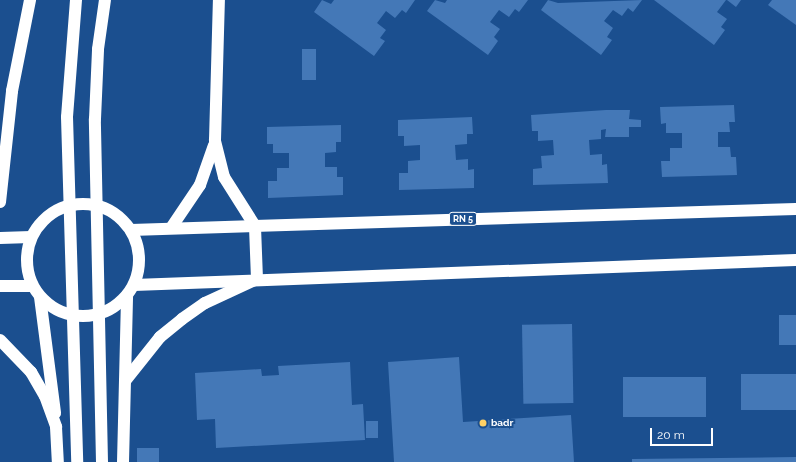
<!DOCTYPE html>
<html>
<head>
<meta charset="utf-8">
<style>
  body { margin:0 }
  #map { position:relative; width:796px; height:462px; overflow:hidden; background:#1b4f8f; font-family:Raleway,sans-serif }
  div>[style] { position:absolute }
  .building>* { inset:0; background:#4478b7; transform-origin:0 0 }
  .highway>* { height:12px; margin:-6px; padding:0 6px; transform-origin:6px; border-radius:6px; background:#fff }
  .highway>.ring { margin:-6px; padding:0; box-sizing:content-box; background:none; border:12px solid #fff; border-radius:50% }
  .dots>* { width:11px; height:11px; translate:-50% -50%; box-sizing:border-box; border:2px solid #1b4f8f; border-radius:50% }
  span { translate:-50% -50%; white-space:nowrap; text-align:center; line-height:1.15; -webkit-text-stroke:4px #1b4f8f; paint-order:stroke }
  .shield-label span { padding:1px 3px; background:#1b4f8f; border:1px solid; border-radius:3px; -webkit-text-stroke-width:0 }
  .shield-label { font-size:9px; color:#fff; font-weight:700 }
  .poi-label { font-size:10px; color:#fff; font-weight:700 }
  .left { translate:0 -50%; text-align:left }
  .scale { position:absolute; left:650px; top:428px; width:63px; height:18px; box-sizing:border-box; border:2px solid #fff; border-top:0; padding-left:5px; font-size:12px; line-height:14px; white-space:nowrap; color:#fff; -webkit-text-stroke:3px #1b4f8f; paint-order:stroke }
</style>
</head>
<body>
<div id="map">
  <div class="building">
    <i style="clip-path:polygon(322px 0,331px 4px,334px 0,415px 0,406px 13px,402px 10px,395px 18px,386px 11px,377px 23px,386px 30px,380px 38px,385px 41px,374px 56px,314px 12px)"></i>
    <i style="clip-path:polygon(435px 0,445px 3px,447px 0,528px 0,519px 12px,515px 9px,509px 17px,499px 10px,490px 22px,500px 29px,494px 37px,498px 41px,488px 55px,427px 11px)"></i>
    <i style="clip-path:polygon(548px 0,558px 3px,642px 0,633px 12px,628px 8px,622px 16px,613px 10px,604px 21px,613px 28px,607px 37px,612px 40px,601px 55px,541px 10px)"></i>
    <i style="clip-path:polygon(654px 0,726px 0,717px 12px,727px 19px,721px 27px,725px 30px,714px 45px)"></i>
    <i style="clip-path:polygon(727px 0,741px 0,736px 7px)"></i>
    <i style="clip-path:polygon(772px 0,796px 0,796px 25px,768px 5px)"></i>
    <i style="left:302px;top:49px;width:14px;height:31px"></i>
    <i style="clip-path:polygon(734px 105px,735px 122px,729px 122px,730px 132px,718px 132px,718px 147px,730px 147px,731px 157px,736px 157px,737px 175px,662px 177px,661px 161px,670px 161px,670px 148px,682px 148px,682px 133px,666px 133px,666px 123px,661px 124px,660px 107px)"></i>
    <i style="clip-path:polygon(606px 110px,630px 110px,629px 119px,641px 120px,641px 127px,629px 127px,629px 137px,605px 137px,606px 129px,601px 130px,601px 139px,589px 140px,590px 155px,602px 154px,602px 165px,607px 164px,608px 183px,533px 185px,533px 169px,542px 168px,541px 156px,554px 155px,553px 140px,538px 141px,538px 131px,532px 131px,531px 115px)"></i>
    <i style="clip-path:polygon(472px 117px,473px 134px,467px 134px,467px 144px,455px 145px,456px 160px,468px 159px,468px 170px,474px 169px,474px 188px,399px 190px,399px 173px,408px 173px,408px 161px,420px 160px,420px 145px,404px 146px,404px 136px,398px 136px,398px 120px)"></i>
    <i style="clip-path:polygon(341px 125px,341px 142px,336px 142px,336px 152px,325px 153px,325px 167px,337px 167px,337px 177px,343px 177px,343px 195px,268px 198px,268px 181px,277px 181px,277px 168px,289px 168px,289px 153px,273px 153px,273px 144px,267px 144px,267px 127px)"></i>
    <i style="left:779px;top:315px;width:17px;height:30px"></i>
    <i style="left:572px;top:324px;width:79px;height:50px;rotate:89deg"></i>
    <i style="clip-path:polygon(459px 357px,463px 422px,571px 415px,574px 462px,394px 462px,388px 362px)"></i>
    <i style="clip-path:polygon(350px 362px,352px 405px,363px 404px,365px 440px,216px 448px,215px 419px,197px 420px,195px 373px,261px 369px,262px 376px,279px 375px,278px 366px)"></i>
    <i style="left:796px;top:374px;width:36px;height:55px;rotate:90deg"></i>
    <i style="left:623px;top:377px;width:83px;height:40px"></i>
    <i style="left:366px;top:421px;width:12px;height:17px"></i>
    <i style="left:159px;top:448px;width:14px;height:22px;rotate:90deg"></i>
    <i style="clip-path:polygon(796px 457px,796px 462px,632px 462px,632px 459px)"></i>
  </div>
  <div class="highway">
    <i style="left:76px;top:0;width:117px;rotate:94.4deg"></i>
    <i style="left:67px;top:117px;width:345px;rotate:88.3deg"></i>
    <i style="left:0;top:202px;width:112px;rotate:-83.8deg"></i>
    <i style="left:12px;top:91px;width:93px;rotate:-78.8deg"></i>
    <i class="ring" style="left:27px;top:204px;width:100px;height:100px"></i>
    <i style="left:171px;top:228px;width:52px;rotate:-56deg"></i>
    <i style="left:200px;top:185px;width:42px;rotate:-70.7deg"></i>
    <i style="left:131px;top:230px;width:665px;rotate:-1.81deg"></i>
    <i style="left:0;top:238px;width:31px;rotate:-2deg"></i>
    <i style="left:134px;top:285px;width:662px;rotate:-2.16deg"></i>
    <i style="left:0;top:286px;width:32px"></i>
    <i style="left:40px;top:297px;width:117px;rotate:82.6deg"></i>
    <i style="left:0;top:340px;width:45px;rotate:45.9deg"></i>
    <i style="left:31px;top:372px;width:28px;rotate:60deg"></i>
    <i style="left:45px;top:396px;width:33px;rotate:70deg"></i>
    <i style="left:56px;top:427px;width:35px;rotate:87deg"></i>
    <i style="left:125px;top:381px;width:56px;rotate:-51.5deg"></i>
    <i style="left:160px;top:337px;width:28px;rotate:-39deg"></i>
    <i style="left:182px;top:319px;width:28px;rotate:-35deg"></i>
    <i style="left:205px;top:303px;width:57px;rotate:-24.8deg"></i>
    <i style="left:257px;top:279px;width:53px;rotate:-92.2deg"></i>
    <i style="left:255px;top:226px;width:58px;rotate:-122.3deg"></i>
    <i style="left:224px;top:177px;width:38px;rotate:-104deg"></i>
    <i style="left:215px;top:140px;width:140px;rotate:-88.4deg"></i>
    <i style="left:102px;top:462px;width:343px;rotate:-91.2deg"></i>
    <i style="left:95px;top:119px;width:70px;rotate:-87.5deg"></i>
    <i style="left:98px;top:49px;width:49px;rotate:-81.9deg"></i>
    <i style="left:123px;top:462px;width:167px;rotate:-88.6deg"></i>
  </div>
  <div class="dots">
    <i style="left:483px;top:423px;background:#ffd166"></i>
  </div>
  <div class="shield-label">
    <span style="left:463px;top:219px">RN 5</span>
  </div>
  <div class="poi-label">
    <span class="left" style="left:491px;top:423px">badr</span>
  </div>
  <div class="scale">20 m</div>
</div>
</body>
</html>
